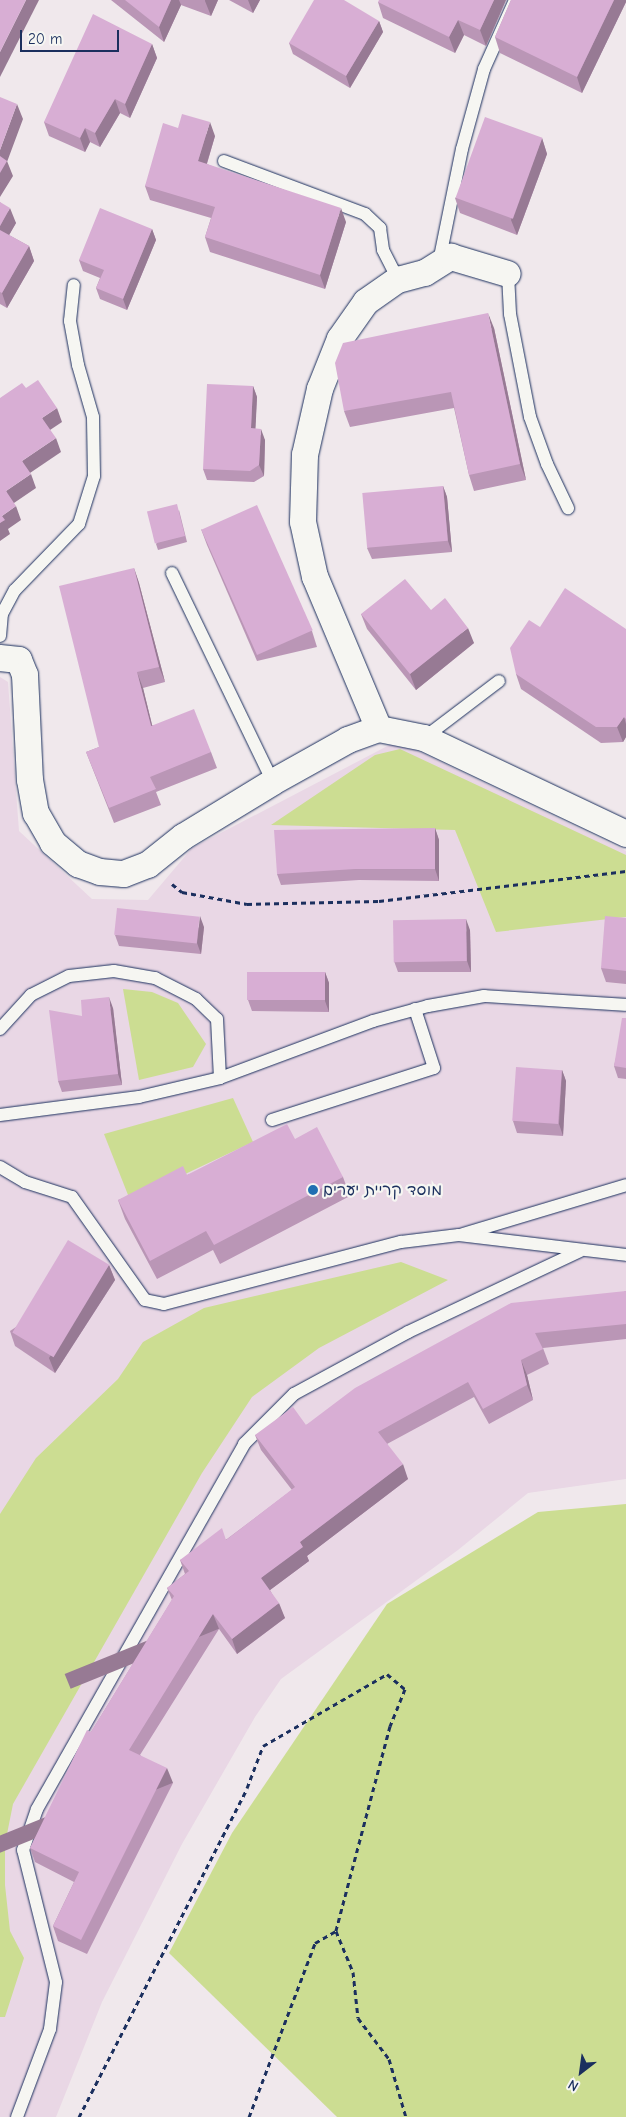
<!DOCTYPE html>
<html>
<head>
<meta charset="utf-8">
<style>
  body { margin:0 }
  #map { position:relative; width:626px; height:2117px; overflow:hidden; background:#f0e8ec; font-family:"Comic Neue","Playpen Sans Hebrew",sans-serif }
  div>[style] { position:absolute }
  .built>* { inset:0; background:#e9d7e5 }
  .green>* { inset:0; background:#ccdd92 }
  .path>* { height:3px; margin-top:-1.5px; transform-origin:0; background:repeating-linear-gradient(90deg,#1b2f5e 0 5px,transparent 0 9px) }
  .roads { filter:drop-shadow(0 0 1px #1b2f5e) drop-shadow(0 0 1px #1b2f5e) }
  .service>* { height:12px; margin:-6px; padding:0 6px; transform-origin:6px; border-radius:6px; background:#f6f6f2 }
  .minor>* { height:26px; margin:-13px; padding:0 13px; transform-origin:13px; border-radius:13px; background:#f6f6f2 }
  .wall>* { inset:0; background:#ba96b6 }
  .shaded-wall>* { inset:0; background:#977a94; transform-origin:0 0 }
  .building>* { inset:0; background:#d8aed4; transform-origin:0 0 }
  .dots>* { width:14px; height:14px; translate:-50% -50%; box-sizing:border-box; border:2px solid #f6f6f2; border-radius:50% }
  span { translate:-50% -50%; white-space:nowrap; text-align:center; line-height:1.15; -webkit-text-stroke:4.5px #f6f6f2; paint-order:stroke }
  .poi-label { font-size:16px; color:#1b2f5e }
  .left { translate:0 -50%; text-align:left }
  .north { position:absolute; left:556px; top:2047px; width:50px; height:50px; -webkit-text-stroke:4px #f6f6f2; paint-order:stroke; rotate:210deg; font-size:14px; font-weight:700; line-height:20px; text-align:center; color:#1b2f5e }
  .north::after { content:''; display:block; margin:auto; width:18px; height:22px; background:#1b2f5e; clip-path:polygon(50% 0,100% 100%,50% 72%,0 100%) }
  .scale { position:absolute; left:20px; top:30px; width:99px; height:22px; box-sizing:border-box; border:2px solid #1b2f5e; border-top:0; padding-left:6px; font-size:15px; line-height:18px; white-space:nowrap; color:#1b2f5e; -webkit-text-stroke:4px #f6f6f2; paint-order:stroke }
</style>
</head>
<body>
<div id="map">
  <div class="built">
    <i style="clip-path:polygon(0 677px,8px 682px,19px 831px,92px 899px,148px 900px,192px 848px,397px 741px,626px 851px,626px 1479px,528px 1493px,458px 1550px,281px 1679px,255px 1717px,182px 1844px,102px 2002px,56px 2117px,0 2117px)"></i>
  </div>
  <div class="green">
    <i style="clip-path:polygon(400px 749px,626px 855px,626px 917px,496px 932px,455px 830px,271px 825px,375px 755px)"></i>
    <i style="clip-path:polygon(123px 989px,152px 992px,178px 1003px,206px 1044px,193px 1067px,139px 1080px)"></i>
    <i style="clip-path:polygon(233px 1098px,253px 1142px,130px 1200px,104px 1134px)"></i>
    <i style="clip-path:polygon(401px 1262px,448px 1280px,319px 1348px,252px 1397px,202px 1473px,13px 1804px,5px 1844px,5px 1885px,10px 1931px,24px 1958px,5px 2017px,0 2017px,0 1514px,36px 1458px,118px 1379px,143px 1342px,204px 1308px)"></i>
    <i style="clip-path:polygon(626px 1504px,626px 2117px,337px 2117px,169px 1953px,232px 1833px,387px 1604px,538px 1512px)"></i>
  </div>
  <div class="path">
    <i style="left:172px;top:884px;width:13px;rotate:39deg"></i>
    <i style="left:182px;top:892px;width:66px;rotate:10.5deg"></i>
    <i style="left:247px;top:904px;width:132px;rotate:-1.3deg"></i>
    <i style="left:379px;top:901px;width:249px;rotate:-6.9deg"></i>
    <i style="left:79px;top:2117px;width:369px;rotate:-62.9deg"></i>
    <i style="left:247px;top:1788px;width:45px;rotate:-69.1deg"></i>
    <i style="left:263px;top:1746px;width:143px;rotate:-30.1deg"></i>
    <i style="left:387px;top:1674px;width:23px;rotate:40deg"></i>
    <i style="left:405px;top:1689px;width:40px;rotate:112deg"></i>
    <i style="left:390px;top:1726px;width:212px;rotate:104.8deg"></i>
    <i style="left:336px;top:1931px;width:44px;rotate:67.5deg"></i>
    <i style="left:353px;top:1972px;width:46px;rotate:83.8deg"></i>
    <i style="left:358px;top:2018px;width:51px;rotate:52.9deg"></i>
    <i style="left:389px;top:2059px;width:60px;rotate:73.7deg"></i>
    <i style="left:249px;top:2117px;width:186px;rotate:-69.2deg"></i>
    <i style="left:315px;top:1943px;width:24px;rotate:-30deg"></i>
  </div>
  <div class="roads">
    <div class="service">
      <i style="left:224px;top:161px;width:151px;rotate:20.6deg"></i>
      <i style="left:365px;top:214px;width:21px;rotate:43deg"></i>
      <i style="left:380px;top:228px;width:22px;rotate:82deg"></i>
      <i style="left:383px;top:250px;width:34px;rotate:63deg"></i>
      <i style="left:439px;top:262px;width:115px;rotate:-78.5deg"></i>
      <i style="left:462px;top:149px;width:83px;rotate:-74.6deg"></i>
      <i style="left:484px;top:69px;width:76px;rotate:-65.8deg"></i>
      <i style="left:508px;top:274px;width:40px;rotate:87.1deg"></i>
      <i style="left:510px;top:314px;width:105px;rotate:79deg"></i>
      <i style="left:530px;top:417px;width:50px;rotate:70.1deg"></i>
      <i style="left:547px;top:464px;width:49px;rotate:64.5deg"></i>
      <i style="left:172px;top:573px;width:232px;rotate:64.2deg"></i>
      <i style="left:0;top:636px;width:22px;rotate:-85deg"></i>
      <i style="left:2px;top:614px;width:27px;rotate:-62deg"></i>
      <i style="left:15px;top:590px;width:92px;rotate:-45.9deg"></i>
      <i style="left:79px;top:524px;width:50px;rotate:-72.6deg"></i>
      <i style="left:94px;top:476px;width:59px;rotate:-91deg"></i>
      <i style="left:93px;top:417px;width:54px;rotate:-106.1deg"></i>
      <i style="left:78px;top:365px;width:45px;rotate:-100.3deg"></i>
      <i style="left:70px;top:321px;width:36px;rotate:-84deg"></i>
      <i style="left:424px;top:738px;width:94px;rotate:-37.2deg"></i>
      <i style="left:0;top:1029px;width:46px;rotate:-47.6deg"></i>
      <i style="left:31px;top:995px;width:42px;rotate:-26.6deg"></i>
      <i style="left:69px;top:976px;width:45px;rotate:-6.3deg"></i>
      <i style="left:114px;top:971px;width:42px;rotate:9.7deg"></i>
      <i style="left:155px;top:978px;width:46px;rotate:27.1deg"></i>
      <i style="left:196px;top:999px;width:29px;rotate:44deg"></i>
      <i style="left:217px;top:1019px;width:59px;rotate:87.1deg"></i>
      <i style="left:0;top:1115px;width:140px;rotate:-7.4deg"></i>
      <i style="left:139px;top:1097px;width:83px;rotate:-13.2deg"></i>
      <i style="left:220px;top:1078px;width:163px;rotate:-20.4deg"></i>
      <i style="left:373px;top:1021px;width:57px;rotate:-15.3deg"></i>
      <i style="left:428px;top:1006px;width:57px;rotate:-10.1deg"></i>
      <i style="left:484px;top:996px;width:142px;rotate:3.6deg"></i>
      <i style="left:272px;top:1120px;width:170px;rotate:-17.8deg"></i>
      <i style="left:434px;top:1068px;width:62px;rotate:-107.9deg"></i>
      <i style="left:0;top:1167px;width:29px;rotate:31deg"></i>
      <i style="left:25px;top:1182px;width:49px;rotate:17.7deg"></i>
      <i style="left:72px;top:1197px;width:126px;rotate:54.7deg"></i>
      <i style="left:145px;top:1300px;width:19px;rotate:12deg"></i>
      <i style="left:164px;top:1304px;width:245px;rotate:-14.7deg"></i>
      <i style="left:401px;top:1242px;width:58px;rotate:-6.9deg"></i>
      <i style="left:459px;top:1235px;width:168px;rotate:6.8deg"></i>
      <i style="left:463px;top:1234px;width:170px;rotate:-16.7deg"></i>
      <i style="left:17px;top:2117px;width:94px;rotate:-69.4deg"></i>
      <i style="left:50px;top:2029px;width:47px;rotate:-82.7deg"></i>
      <i style="left:56px;top:1982px;width:136px;rotate:-104deg"></i>
      <i style="left:23px;top:1850px;width:43px;rotate:-71.1deg"></i>
      <i style="left:37px;top:1809px;width:420px;rotate:-60.4deg"></i>
      <i style="left:244px;top:1444px;width:71px;rotate:-45deg"></i>
      <i style="left:294px;top:1394px;width:130px;rotate:-28.5deg"></i>
      <i style="left:408px;top:1332px;width:190px;rotate:-25.2deg"></i>
    </div>
    <div class="minor">
      <i style="left:0;top:658px;width:19px;rotate:6deg"></i>
      <i style="left:19px;top:660px;width:16px;rotate:68deg"></i>
      <i style="left:25px;top:675px;width:105px;rotate:87.3deg"></i>
      <i style="left:30px;top:780px;width:34px;rotate:80deg"></i>
      <i style="left:36px;top:813px;width:34px;rotate:60deg"></i>
      <i style="left:53px;top:843px;width:33px;rotate:40deg"></i>
      <i style="left:78px;top:864px;width:23px;rotate:20deg"></i>
      <i style="left:100px;top:872px;width:24px;rotate:5deg"></i>
      <i style="left:124px;top:874px;width:26px;rotate:-21deg"></i>
      <i style="left:148px;top:865px;width:45px;rotate:-38.7deg"></i>
      <i style="left:183px;top:837px;width:105px;rotate:-31.4deg"></i>
      <i style="left:273px;top:782px;width:86px;rotate:-29.2deg"></i>
      <i style="left:348px;top:740px;width:33px;rotate:-20deg"></i>
      <i style="left:379px;top:729px;width:46px;rotate:11.3deg"></i>
      <i style="left:424px;top:738px;width:224px;rotate:25.4deg"></i>
      <i style="left:379px;top:729px;width:165px;rotate:-112.8deg"></i>
      <i style="left:315px;top:577px;width:56px;rotate:-102.3deg"></i>
      <i style="left:303px;top:522px;width:67px;rotate:-88.3deg"></i>
      <i style="left:305px;top:455px;width:68px;rotate:-77.2deg"></i>
      <i style="left:320px;top:389px;width:54px;rotate:-68.2deg"></i>
      <i style="left:340px;top:339px;width:45px;rotate:-54.9deg"></i>
      <i style="left:366px;top:302px;width:39px;rotate:-35deg"></i>
      <i style="left:398px;top:280px;width:28px;rotate:-15deg"></i>
      <i style="left:425px;top:273px;width:31px;rotate:-32deg"></i>
      <i style="left:451px;top:257px;width:59px;rotate:16.6deg"></i>
    </div>
  </div>
  <div class="wall">
    <i style="clip-path:polygon(111px 0,218px 0,211px 16px,181px 5px,164px 42px)"></i>
    <i style="clip-path:polygon(229px 0,260px 0,253px 13px)"></i>
    <i style="clip-path:polygon(506px 0,486px 46px,464px 35px,455px 53px,383px 18px,378px 2px)"></i>
    <i style="clip-path:polygon(511px 0,626px 0,626px 2px,582px 93px,500px 53px,495px 37px)"></i>
    <i style="clip-path:polygon(379px 21px,383px 32px,350px 88px,293px 54px,289px 43px)"></i>
    <i style="clip-path:polygon(152px 44px,157px 58px,130px 118px,120px 113px,100px 147px,90px 142px,85px 152px,49px 136px,44px 122px)"></i>
    <i style="clip-path:polygon(178px 128px,215px 136px,207px 164px,346px 222px,325px 289px,210px 252px,205px 237px,211px 218px,150px 200px,145px 186px)"></i>
    <i style="clip-path:polygon(542px 138px,547px 154px,517px 235px,460px 213px,455px 198px)"></i>
    <i style="clip-path:polygon(0 202px,16px 223px,9px 235px,29px 246px,34px 261px,7px 308px,0 304px)"></i>
    <i style="clip-path:polygon(152px 229px,156px 240px,127px 310px,100px 299px,96px 288px,100px 278px,83px 271px,79px 260px)"></i>
    <i style="clip-path:polygon(494px 328px,526px 480px,474px 491px,469px 475px,454px 408px,350px 427px,344px 411px)"></i>
    <i style="clip-path:polygon(253px 386px,257px 397px,255px 429px,265px 440px,264px 476px,254px 482px,207px 480px,203px 469px)"></i>
    <i style="clip-path:polygon(443px 486px,447px 497px,452px 552px,372px 559px,367px 548px)"></i>
    <i style="clip-path:polygon(179px 510px,187px 542px,158px 550px,156px 544px)"></i>
    <i style="clip-path:polygon(201px 529px,312px 631px,317px 647px,257px 661px,207px 545px)"></i>
    <i style="clip-path:polygon(134px 568px,139px 583px,165px 682px,143px 688px,152px 725px,211px 752px,217px 768px,156px 792px,161px 805px,114px 823px,86px 752px,99px 747px)"></i>
    <i style="clip-path:polygon(431px 610px,474px 643px,416px 690px,367px 629px,361px 614px)"></i>
    <i style="clip-path:polygon(540px 627px,626px 629px,626px 737px,623px 742px,601px 743px,521px 689px,516px 674px)"></i>
    <i style="clip-path:polygon(435px 828px,439px 840px,439px 881px,359px 880px,281px 885px,277px 874px)"></i>
    <i style="clip-path:polygon(626px 918px,626px 984px,606px 982px,601px 968px)"></i>
    <i style="clip-path:polygon(204px 927px,201px 954px,119px 946px,115px 935px)"></i>
    <i style="clip-path:polygon(470px 930px,471px 972px,398px 972px,394px 961px)"></i>
    <i style="clip-path:polygon(325px 972px,329px 983px,329px 1012px,252px 1011px,248px 1000px)"></i>
    <i style="clip-path:polygon(113px 1008px,122px 1085px,62px 1092px,58px 1081px,82px 1016px)"></i>
    <i style="clip-path:polygon(626px 1018px,626px 1079px,618px 1078px,614px 1066px)"></i>
    <i style="clip-path:polygon(562px 1070px,566px 1081px,563px 1136px,517px 1133px,513px 1121px)"></i>
    <i style="clip-path:polygon(295px 1139px,343px 1177px,350px 1196px,220px 1264px,213px 1250px,157px 1279px,125px 1219px,118px 1200px,187px 1175px)"></i>
    <i style="clip-path:polygon(109px 1265px,115px 1280px,55px 1373px,15px 1346px,10px 1331px)"></i>
    <i style="clip-path:polygon(626px 1291px,626px 1339px,543px 1348px,549px 1364px,527px 1375px,533px 1400px,489px 1424px,474px 1397px,387px 1444px,408px 1479px,307px 1556px,309px 1561px,270px 1590px,285px 1618px,237px 1654px,219px 1629px,140px 1755px,173px 1783px,87px 1954px,58px 1941px,53px 1926px,74px 1882px,35px 1862px,30px 1848px,91px 1732px,172px 1600px,167px 1588px,185px 1574px,180px 1560px,227px 1539px,292px 1490px,261px 1450px,255px 1435px,306px 1425px)"></i>
  </div>
  <div class="shaded-wall">
    <i style="clip-path:polygon(26px 0,39px 0,0 77px,0 52px)"></i>
    <i style="clip-path:polygon(171px 0,179px 0,181px 5px,164px 42px,159px 27px)"></i>
    <i style="clip-path:polygon(205px 0,218px 0,211px 16px,205px 1px)"></i>
    <i style="clip-path:polygon(248px 0,260px 0,253px 13px)"></i>
    <i style="clip-path:polygon(494px 0,506px 0,486px 46px,480px 30px)"></i>
    <i style="clip-path:polygon(614px 0,626px 0,626px 2px,582px 93px,577px 77px)"></i>
    <i style="clip-path:polygon(458px 20px,464px 35px,455px 53px,449px 37px)"></i>
    <i style="clip-path:polygon(379px 21px,383px 32px,350px 88px,346px 76px)"></i>
    <i style="clip-path:polygon(152px 44px,157px 58px,130px 118px,125px 104px)"></i>
    <i style="clip-path:polygon(115px 99px,120px 113px,100px 147px,95px 133px)"></i>
    <i style="clip-path:polygon(17px 104px,23px 119px,7px 162px,7px 161px,13px 176px,0 197px,0 150px)"></i>
    <i style="clip-path:polygon(210px 122px,215px 136px,203px 176px,198px 161px)"></i>
    <i style="clip-path:polygon(85px 128px,90px 142px,85px 152px,80px 138px)"></i>
    <i style="clip-path:polygon(542px 138px,547px 154px,517px 235px,511px 220px)"></i>
    <i style="clip-path:polygon(10px 208px,16px 223px,4px 244px,0 233px,0 226px)"></i>
    <i style="clip-path:polygon(341px 208px,346px 222px,325px 289px,320px 275px)"></i>
    <i style="clip-path:polygon(152px 229px,156px 240px,127px 310px,123px 299px)"></i>
    <i style="clip-path:polygon(29px 246px,34px 261px,7px 308px,2px 293px)"></i>
    <i style="clip-path:polygon(488px 313px,494px 328px,526px 480px,520px 464px)"></i>
    <i style="clip-path:polygon(253px 386px,257px 397px,255px 439px,251px 428px)"></i>
    <i style="clip-path:polygon(57px 408px,62px 422px,47px 432px,42px 418px)"></i>
    <i style="clip-path:polygon(261px 429px,265px 440px,264px 476px,259px 465px)"></i>
    <i style="clip-path:polygon(56px 438px,61px 452px,27px 475px,22px 461px)"></i>
    <i style="clip-path:polygon(31px 474px,36px 488px,11px 505px,6px 491px)"></i>
    <i style="clip-path:polygon(443px 486px,447px 497px,452px 552px,448px 541px)"></i>
    <i style="clip-path:polygon(16px 506px,21px 520px,8px 529px,10px 534px,0 541px,0 523px,2px 516px)"></i>
    <i style="clip-path:polygon(134px 568px,139px 583px,165px 682px,159px 667px)"></i>
    <i style="clip-path:polygon(468px 628px,474px 643px,416px 690px,410px 674px)"></i>
    <i style="clip-path:polygon(137px 672px,143px 688px,156px 741px,151px 726px)"></i>
    <i style="clip-path:polygon(624px 717px,626px 724px,626px 737px,623px 742px,617px 727px)"></i>
    <i style="clip-path:polygon(435px 828px,439px 840px,439px 881px,435px 869px)"></i>
    <i style="clip-path:polygon(200px 916px,204px 927px,201px 954px,197px 943px)"></i>
    <i style="clip-path:polygon(466px 919px,470px 930px,471px 972px,467px 961px)"></i>
    <i style="clip-path:polygon(325px 972px,329px 983px,329px 1012px,325px 1001px)"></i>
    <i style="clip-path:polygon(109px 997px,113px 1008px,122px 1085px,118px 1074px)"></i>
    <i style="clip-path:polygon(562px 1070px,566px 1081px,563px 1136px,559px 1124px)"></i>
    <i style="clip-path:polygon(109px 1265px,115px 1280px,55px 1373px,49px 1358px)"></i>
    <i style="clip-path:polygon(521px 1360px,527px 1375px,533px 1400px,527px 1385px)"></i>
    <i style="clip-path:polygon(403px 1464px,408px 1479px,307px 1556px,309px 1561px,266px 1593px,261px 1578px,300px 1542px)"></i>
    <i style="clip-path:polygon(279px 1603px,285px 1618px,237px 1654px,232px 1639px)"></i>
    <i style="left:213px;top:1614px;width:16px;height:160px;rotate:68deg"></i>
    <i style="left:167px;top:1768px;width:16px;height:192px;rotate:68deg"></i>
  </div>
  <div class="building">
    <i style="clip-path:polygon(0 0,26px 0,0 52px)"></i>
    <i style="clip-path:polygon(125px 0,171px 0,159px 27px)"></i>
    <i style="clip-path:polygon(314px 0,344px 0,379px 21px,346px 76px,289px 43px)"></i>
    <i style="clip-path:polygon(379px 0,494px 0,480px 30px,458px 20px,449px 37px,378px 2px)"></i>
    <i style="clip-path:polygon(511px 0,614px 0,577px 77px,495px 37px)"></i>
    <i style="clip-path:polygon(93px 14px,152px 44px,125px 104px,115px 99px,95px 133px,85px 128px,80px 138px,44px 122px)"></i>
    <i style="clip-path:polygon(0 97px,17px 104px,0 150px)"></i>
    <i style="clip-path:polygon(182px 114px,210px 122px,198px 161px,341px 208px,320px 275px,205px 237px,215px 207px,145px 186px,163px 123px,178px 128px)"></i>
    <i style="left:485px;top:117px;width:61px;height:86px;rotate:20deg"></i>
    <i style="clip-path:polygon(0 156px,7px 161px,0 173px)"></i>
    <i style="clip-path:polygon(0 202px,10px 208px,0 226px)"></i>
    <i style="clip-path:polygon(100px 208px,152px 229px,123px 299px,96px 288px,104px 270px,79px 260px)"></i>
    <i style="clip-path:polygon(0 230px,29px 246px,2px 293px,0 292px)"></i>
    <i style="clip-path:polygon(488px 313px,520px 464px,469px 475px,451px 392px,344px 411px,335px 363px,343px 343px)"></i>
    <i style="clip-path:polygon(38px 380px,57px 408px,42px 418px,56px 438px,22px 461px,31px 474px,6px 491px,16px 506px,2px 516px,5px 520px,0 523px,0 398px,22px 383px,26px 388px)"></i>
    <i style="clip-path:polygon(207px 384px,253px 386px,251px 428px,261px 429px,259px 465px,250px 471px,203px 469px)"></i>
    <i style="left:443px;top:486px;width:55px;height:81px;rotate:85deg"></i>
    <i style="left:177px;top:504px;width:33px;height:31px;rotate:76deg"></i>
    <i style="left:257px;top:505px;width:137px;height:61px;rotate:66deg"></i>
    <i style="clip-path:polygon(134px 568px,159px 667px,137px 672px,151px 726px,194px 709px,211px 752px,150px 777px,156px 789px,109px 808px,86px 752px,99px 747px,59px 586px)"></i>
    <i style="clip-path:polygon(405px 579px,431px 610px,445px 598px,468px 628px,410px 674px,361px 614px)"></i>
    <i style="clip-path:polygon(565px 588px,626px 629px,626px 719px,624px 717px,617px 727px,596px 727px,516px 674px,510px 648px,529px 620px,540px 627px)"></i>
    <i style="clip-path:polygon(435px 828px,435px 869px,355px 869px,277px 874px,274px 830px)"></i>
    <i style="left:117px;top:908px;width:83px;height:27px;rotate:6deg"></i>
    <i style="clip-path:polygon(605px 916px,626px 918px,626px 971px,601px 968px)"></i>
    <i style="left:466px;top:919px;width:42px;height:73px;rotate:89deg"></i>
    <i style="left:247px;top:972px;width:78px;height:28px"></i>
    <i style="clip-path:polygon(109px 997px,118px 1074px,58px 1081px,49px 1010px,82px 1016px,81px 1000px)"></i>
    <i style="clip-path:polygon(622px 1018px,626px 1018px,626px 1068px,614px 1066px)"></i>
    <i style="left:516px;top:1067px;width:46px;height:54px;rotate:4deg"></i>
    <i style="clip-path:polygon(287px 1124px,295px 1139px,317px 1127px,343px 1177px,214px 1245px,206px 1231px,150px 1261px,118px 1200px,183px 1166px,187px 1175px)"></i>
    <i style="left:68px;top:1240px;width:48px;height:108px;rotate:31deg"></i>
    <i style="clip-path:polygon(626px 1291px,626px 1324px,535px 1333px,543px 1349px,521px 1360px,527px 1385px,483px 1409px,468px 1382px,378px 1432px,403px 1464px,300px 1542px,303px 1547px,261px 1578px,279px 1603px,232px 1639px,213px 1614px,129px 1750px,167px 1768px,81px 1940px,53px 1926px,79px 1872px,30px 1848px,87px 1730px,91px 1732px,174px 1596px,167px 1588px,189px 1571px,180px 1560px,222px 1528px,226px 1540px,295px 1487px,255px 1435px,293px 1407px,306px 1425px,355px 1388px,511px 1303px)"></i>
  </div>
  <div class="dots">
    <i style="left:313px;top:1190px;background:#1f6fb2"></i>
  </div>
  <div class="poi-label">
    <span class="left" style="left:323px;top:1190px">מוסד קריית יערים</span>
  </div>
  <div class="north">N</div>
  <div class="scale">20 m</div>
</div>
</body>
</html>
